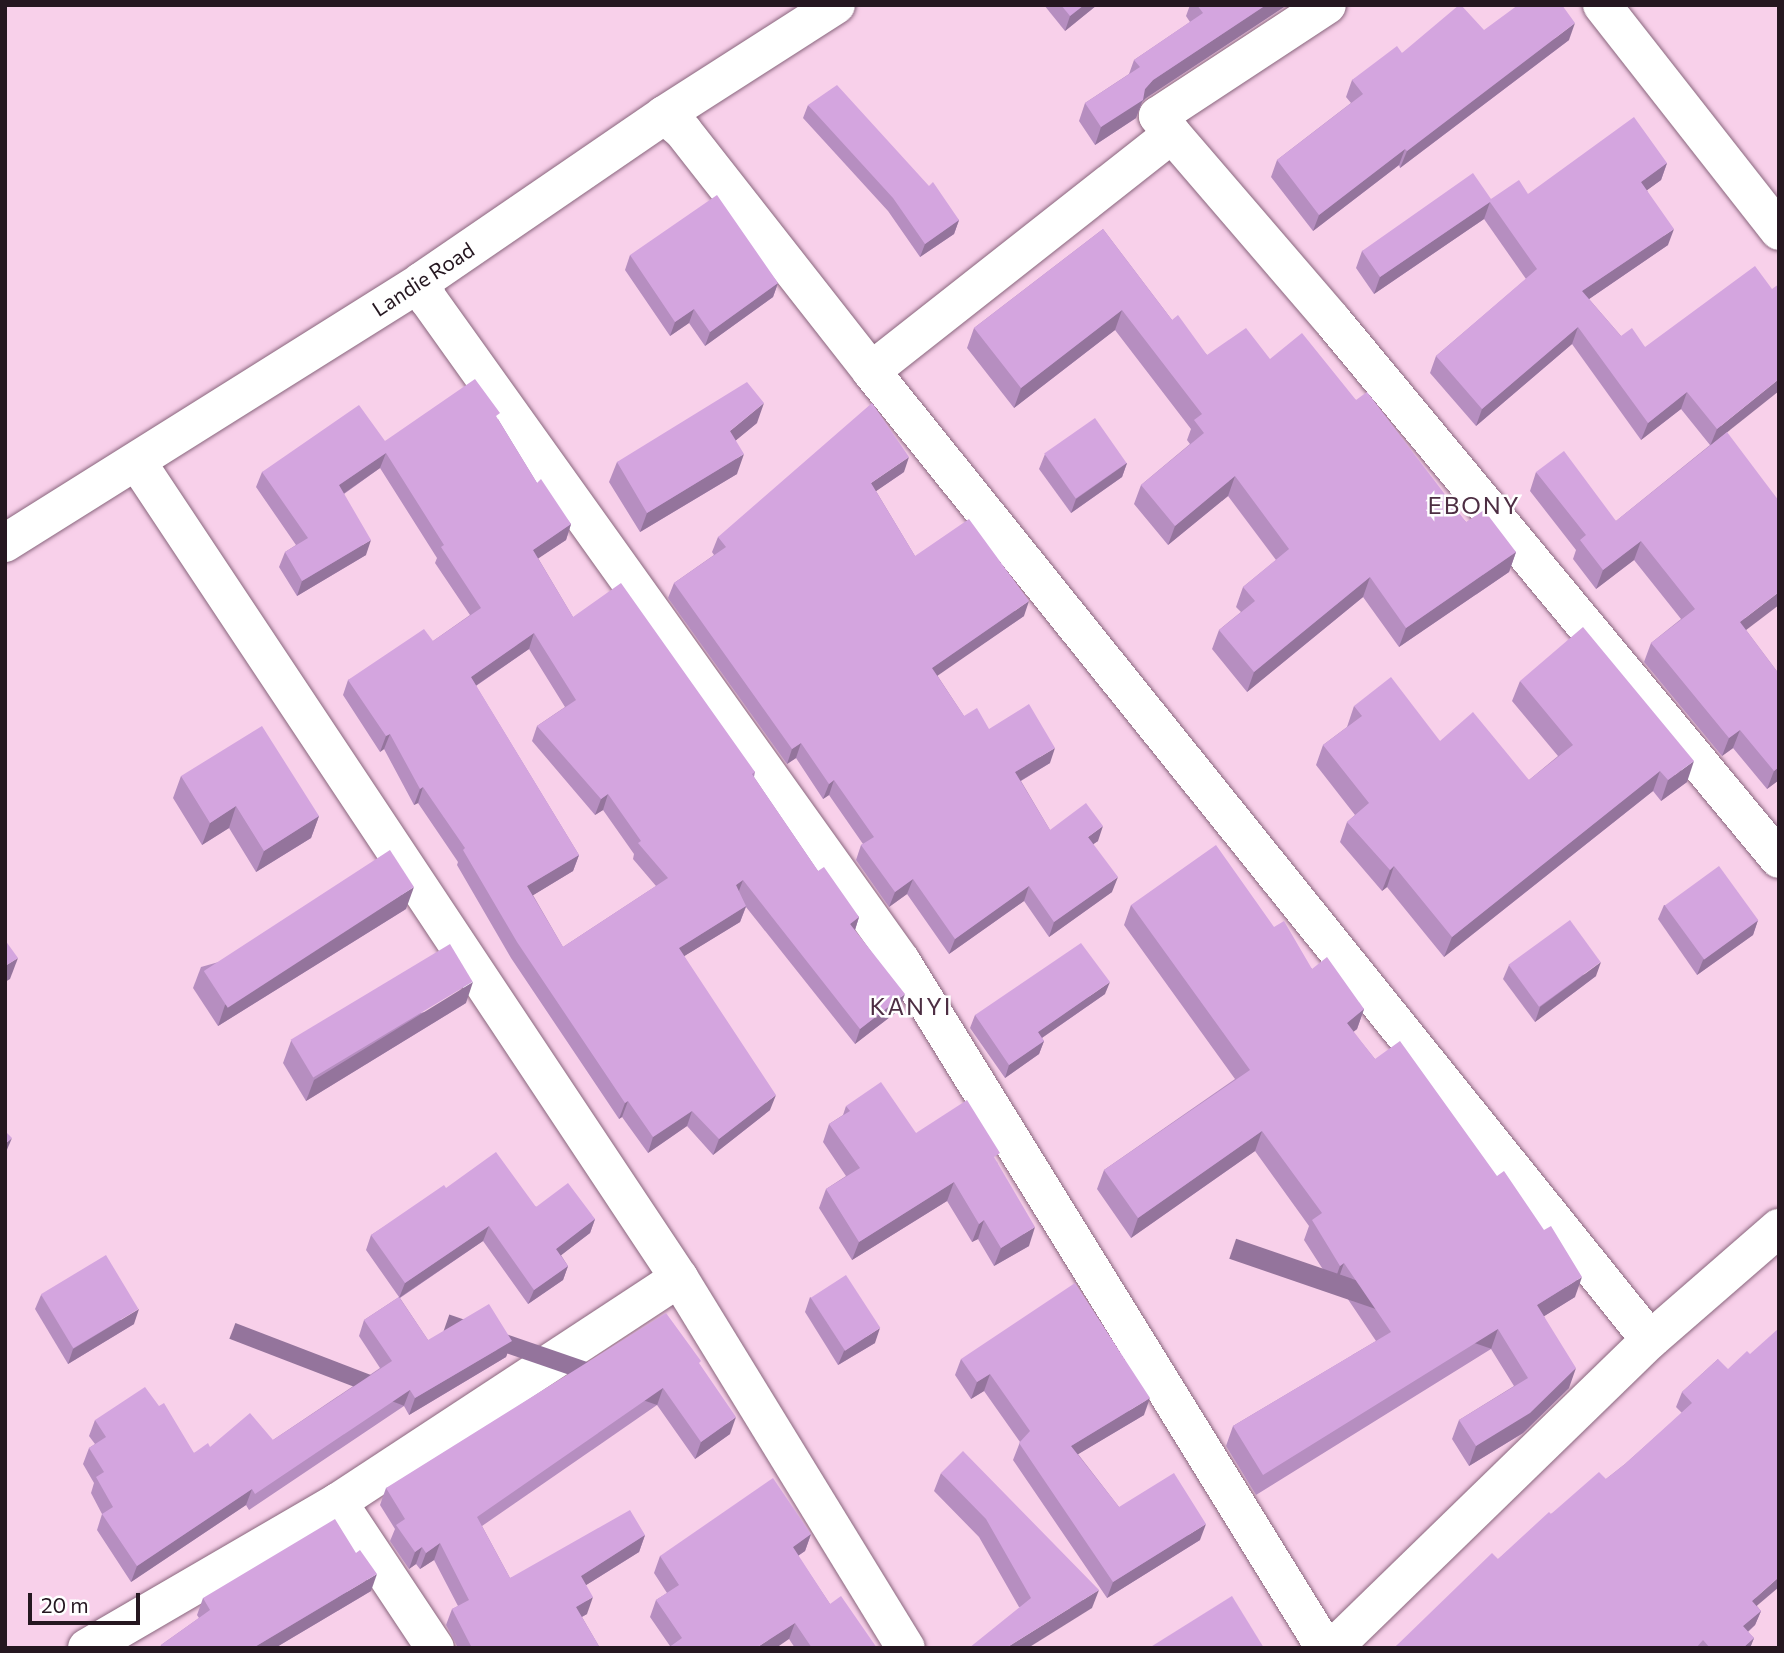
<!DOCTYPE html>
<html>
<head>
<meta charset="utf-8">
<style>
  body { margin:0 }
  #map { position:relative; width:1784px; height:1653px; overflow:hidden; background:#f8d0ea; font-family:Commissioner,sans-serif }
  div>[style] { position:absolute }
  .roads { filter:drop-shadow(0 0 2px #89667d) drop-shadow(0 0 2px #89667d) }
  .street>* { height:38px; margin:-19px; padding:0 19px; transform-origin:19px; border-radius:19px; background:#fff }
  .wall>* { inset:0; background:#b68ec0 }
  .shaded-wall>* { inset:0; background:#94749c; transform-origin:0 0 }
  .building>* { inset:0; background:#d4a5df; transform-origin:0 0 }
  span { translate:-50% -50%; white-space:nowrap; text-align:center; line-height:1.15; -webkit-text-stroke:5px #fff; paint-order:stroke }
  .street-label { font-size:21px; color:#251720 }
  .quarter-label { font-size:24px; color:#4d2e43; letter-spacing:2px }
  .frame { position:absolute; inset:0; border:7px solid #251720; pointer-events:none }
  .scale { position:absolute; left:28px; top:1593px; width:112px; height:32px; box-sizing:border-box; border:4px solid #251720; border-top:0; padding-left:9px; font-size:21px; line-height:24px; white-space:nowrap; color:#251720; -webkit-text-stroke:5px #fff; paint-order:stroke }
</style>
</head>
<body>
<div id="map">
  <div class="roads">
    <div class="street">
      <i style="left:1602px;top:5px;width:287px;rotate:51.9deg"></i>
      <i style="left:664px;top:115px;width:25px;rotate:40deg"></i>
      <i style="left:683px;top:131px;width:305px;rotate:51.9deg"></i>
      <i style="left:871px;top:371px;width:1243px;rotate:51.2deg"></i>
      <i style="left:1172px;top:134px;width:23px;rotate:-128deg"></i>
      <i style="left:1158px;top:116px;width:202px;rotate:-33.3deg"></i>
      <i style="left:422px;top:281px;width:19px;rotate:72deg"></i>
      <i style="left:428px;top:299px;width:814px;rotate:54.45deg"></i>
      <i style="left:901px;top:961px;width:807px;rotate:58.32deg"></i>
      <i style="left:871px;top:371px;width:383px;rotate:-38.2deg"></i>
      <i style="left:1172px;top:134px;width:245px;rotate:49.3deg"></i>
      <i style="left:1332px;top:320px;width:700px;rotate:50.33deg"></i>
      <i style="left:137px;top:462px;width:980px;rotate:56.41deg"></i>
      <i style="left:679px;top:1278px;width:434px;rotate:58.5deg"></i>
      <i style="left:5px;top:543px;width:492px;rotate:-32.1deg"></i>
      <i style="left:422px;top:281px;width:293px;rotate:-34.4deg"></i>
      <i style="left:664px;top:115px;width:204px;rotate:-32.6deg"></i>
      <i style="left:338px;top:1502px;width:175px;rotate:56.4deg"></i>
      <i style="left:87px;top:1648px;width:290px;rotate:-30.2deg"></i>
      <i style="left:338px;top:1502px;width:408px;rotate:-33.3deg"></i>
      <i style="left:1333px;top:1648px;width:442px;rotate:-44.2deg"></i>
      <i style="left:1650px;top:1340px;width:171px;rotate:-41deg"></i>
    </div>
  </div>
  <div class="wall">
    <i style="clip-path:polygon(1044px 5px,1097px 5px,1065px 31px)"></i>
    <i style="clip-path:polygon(1190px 5px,1287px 5px,1146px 98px,1142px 102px,1136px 118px,1095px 145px,1079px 121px,1085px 103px,1129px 74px,1134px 60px,1190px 22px,1186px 16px)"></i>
    <i style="clip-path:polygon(1484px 30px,1569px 40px,1400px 168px,1399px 165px,1313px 231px,1271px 177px,1277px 160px,1351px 103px,1346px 97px,1352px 80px,1402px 53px)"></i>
    <i style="clip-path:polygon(808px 105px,959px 220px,954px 234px,920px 257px,888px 211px,803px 118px)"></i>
    <i style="clip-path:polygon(1667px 163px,1661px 180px,1647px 190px,1668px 245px,1589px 299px,1621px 336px,1645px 347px,1727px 432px,1746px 630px,1779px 674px,1779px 780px,1767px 789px,1733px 748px,1722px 756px,1644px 662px,1651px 643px,1681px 619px,1634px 560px,1596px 589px,1573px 559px,1576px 550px,1530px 491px,1536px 472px,1616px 521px,1710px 445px,1681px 409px,1641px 440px,1572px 344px,1476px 426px,1430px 373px,1436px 356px,1526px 279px,1484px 219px,1374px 294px,1356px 268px,1362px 251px,1491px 199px,1528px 194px)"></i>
    <i style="clip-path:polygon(1103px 229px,1172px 320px,1207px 355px,1270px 359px,1356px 400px,1466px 522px,1516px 552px,1509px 572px,1399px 647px,1363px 597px,1247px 692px,1212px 649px,1219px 630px,1241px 612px,1236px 607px,1243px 587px,1276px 560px,1228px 496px,1168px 545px,1134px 504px,1141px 485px,1190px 444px,1187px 440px,1191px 429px,1115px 330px,1014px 408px,967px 348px,974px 328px)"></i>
    <i style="clip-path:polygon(630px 255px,778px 283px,773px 297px,705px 346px,689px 323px,670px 336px,625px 270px)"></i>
    <i style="clip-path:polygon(evenodd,498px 419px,537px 483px,571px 524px,566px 540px,538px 558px,573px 617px,755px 772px,754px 777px,818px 871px,859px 917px,855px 930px,899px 1010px,855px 1044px,746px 907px,740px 922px,684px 956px,770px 1110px,713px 1155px,687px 1126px,648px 1153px,622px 1117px,619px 1119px,511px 958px,457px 865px,458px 862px,418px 803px,414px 805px,384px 749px,380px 752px,343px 695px,348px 680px,433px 641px,470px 615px,435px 563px,437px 558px,380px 468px,344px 494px,366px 555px,297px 596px,279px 567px,285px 552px,296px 545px,256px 487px,262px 472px,385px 441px,498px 419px,529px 649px,565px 707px,537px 726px,532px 741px,595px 815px,603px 810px,634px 854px,633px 859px,656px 886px,563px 947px,533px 895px,573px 871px,579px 855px,476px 686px,529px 649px)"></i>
    <i style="clip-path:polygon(757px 423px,736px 440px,737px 474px,640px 532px,609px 482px,617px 462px)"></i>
    <i style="clip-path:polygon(1045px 454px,1127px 463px,1122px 477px,1071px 513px,1039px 469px)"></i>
    <i style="clip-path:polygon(904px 472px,876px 491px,915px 556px,1024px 616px,937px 675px,964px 716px,1050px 763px,1021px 781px,1050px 830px,1098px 841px,1093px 844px,1112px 892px,1049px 937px,1024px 901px,949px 954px,907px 894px,889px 907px,856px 860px,861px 845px,863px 844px,829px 795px,823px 799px,796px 758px,787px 764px,668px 598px,674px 583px,714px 555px,712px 552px,718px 537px)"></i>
    <i style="clip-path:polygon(1520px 681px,1687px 782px,1661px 801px,1653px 791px,1444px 957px,1387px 887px,1382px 891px,1340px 842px,1347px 822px,1355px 815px,1316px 765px,1323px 745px,1347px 727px,1354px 706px,1440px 741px,1529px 780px,1558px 756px,1512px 701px)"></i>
    <i style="clip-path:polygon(181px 776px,319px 816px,311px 838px,256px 872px,229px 828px,202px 845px,173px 798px)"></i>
    <i style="clip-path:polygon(1131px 905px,1274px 927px,1312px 969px,1364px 1009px,1357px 1029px,1353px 1032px,1375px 1059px,1575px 1297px,1544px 1316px,1569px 1388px,1523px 1433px,1469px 1466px,1452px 1439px,1459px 1420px,1514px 1386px,1491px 1349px,1256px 1495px,1226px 1446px,1233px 1426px,1376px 1341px,1337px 1283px,1333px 1285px,1304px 1240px,1309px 1226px,1255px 1151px,1131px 1238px,1097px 1189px,1104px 1170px,1235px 1079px,1124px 925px)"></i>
    <i style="clip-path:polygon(1664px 905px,1758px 920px,1753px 935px,1697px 975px,1658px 919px)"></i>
    <i style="clip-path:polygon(406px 909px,218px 1026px,193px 988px,201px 967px)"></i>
    <i style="clip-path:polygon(1509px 965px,1596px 976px,1535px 1022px,1503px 979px)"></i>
    <i style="clip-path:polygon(1105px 994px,1042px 1038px,1044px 1041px,1039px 1054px,1005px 1078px,970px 1028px,975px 1015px)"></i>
    <i style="clip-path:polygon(466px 1003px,306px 1101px,283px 1063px,291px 1041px)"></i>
    <i style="clip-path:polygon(846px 1106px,916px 1133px,997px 1162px,1029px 1246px,994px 1266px,978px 1239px,972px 1242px,947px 1201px,852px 1260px,819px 1208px,826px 1189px,846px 1176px,823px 1142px,829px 1124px,843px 1115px)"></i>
    <i style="clip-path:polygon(446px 1188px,595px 1219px,590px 1233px,561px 1255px,568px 1266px,563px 1280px,528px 1304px,483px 1241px,400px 1298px,428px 1340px,512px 1341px,506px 1357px,409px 1415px,404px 1406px,249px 1510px,246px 1505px,131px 1582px,97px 1530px,102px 1514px,91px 1493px,94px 1483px,83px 1464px,89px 1448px,95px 1444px,89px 1436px,95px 1420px,194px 1453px,210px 1447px,273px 1440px,380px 1368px,359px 1336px,364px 1320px,399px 1297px,366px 1250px,371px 1235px)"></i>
    <i style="clip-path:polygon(41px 1295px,134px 1324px,68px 1364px,35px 1309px)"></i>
    <i style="clip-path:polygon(810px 1297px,875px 1343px,838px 1365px,805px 1312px)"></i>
    <i style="clip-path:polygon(961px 1359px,1144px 1415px,1078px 1454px,1119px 1507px,1200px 1540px,1107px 1598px,1013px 1460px,1020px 1442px,984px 1391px,971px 1399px,955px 1375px)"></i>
    <i style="clip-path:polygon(1718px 1359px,1757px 1606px,1761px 1611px,1755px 1625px,1748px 1632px,1754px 1638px,1750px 1648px,1394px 1648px,1551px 1514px,1606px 1479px,1625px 1464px,1682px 1413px,1676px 1407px,1682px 1392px)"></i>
    <i style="clip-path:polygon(700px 1365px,730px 1434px,695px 1459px,657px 1405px,482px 1526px,510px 1578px,645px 1535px,639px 1552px,586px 1585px,587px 1614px,582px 1617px,600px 1648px,458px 1648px,446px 1625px,452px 1609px,458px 1606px,434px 1560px,420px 1569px,416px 1564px,409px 1569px,390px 1541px,395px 1529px,380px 1505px,386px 1488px)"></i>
    <i style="clip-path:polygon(941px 1473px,1092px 1608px,1019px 1607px,979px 1537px,934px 1491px)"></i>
    <i style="clip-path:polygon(811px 1534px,805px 1551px,798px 1556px,830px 1604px,877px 1648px,795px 1648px,789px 1639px,670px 1646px,650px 1617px,656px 1600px,667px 1593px,654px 1573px,660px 1556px)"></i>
    <i style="clip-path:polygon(371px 1591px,275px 1648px,160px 1648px,161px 1645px,199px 1618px,197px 1615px,203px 1598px)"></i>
  </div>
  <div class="shaded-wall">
    <i style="clip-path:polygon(1084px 5px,1097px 5px,1065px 31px,1070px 16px)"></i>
    <i style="clip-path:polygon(1266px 5px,1287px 5px,1146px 98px,1142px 102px,1136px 118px,1095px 145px,1101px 127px,1145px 89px,1153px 80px)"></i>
    <i style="clip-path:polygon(1575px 23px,1569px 40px,1400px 168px,1407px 151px)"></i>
    <i style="clip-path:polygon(1405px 149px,1399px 165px,1313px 231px,1319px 215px)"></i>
    <i style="clip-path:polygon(1667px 163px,1661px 180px,1635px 199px,1641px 182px)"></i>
    <i style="clip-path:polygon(1490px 202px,1484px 219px,1374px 294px,1380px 277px)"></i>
    <i style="clip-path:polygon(959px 220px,954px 234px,920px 257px,925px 244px)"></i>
    <i style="clip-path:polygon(1674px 229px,1668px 245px,1576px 308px,1582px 291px)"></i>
    <i style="clip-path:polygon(778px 283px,773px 297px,705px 346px,710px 332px)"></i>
    <i style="clip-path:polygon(694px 309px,689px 323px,670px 336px,675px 322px)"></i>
    <i style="clip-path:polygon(1122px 310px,1115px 330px,1014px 408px,1021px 388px)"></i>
    <i style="clip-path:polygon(1578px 327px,1572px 344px,1476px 426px,1482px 409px)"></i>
    <i style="clip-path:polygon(1779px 379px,1779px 391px,1710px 446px,1717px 429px)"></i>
    <i style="clip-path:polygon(1687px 392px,1681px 409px,1641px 440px,1648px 423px)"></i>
    <i style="clip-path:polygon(764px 403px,757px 423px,723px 451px,730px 431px)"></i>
    <i style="clip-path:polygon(386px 453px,380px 468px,333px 501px,339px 485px)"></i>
    <i style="clip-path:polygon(744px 454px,737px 474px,640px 532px,647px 513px)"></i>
    <i style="clip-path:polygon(909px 457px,904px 472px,866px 498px,871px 483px)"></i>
    <i style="clip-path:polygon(1127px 463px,1122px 477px,1071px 513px,1076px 499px)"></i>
    <i style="clip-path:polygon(1235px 476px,1228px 496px,1168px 545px,1175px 526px)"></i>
    <i style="clip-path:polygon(571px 524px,566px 540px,527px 566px,533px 550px)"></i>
    <i style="clip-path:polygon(371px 540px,366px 555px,297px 596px,302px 581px)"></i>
    <i style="clip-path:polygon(1641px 541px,1634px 560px,1596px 589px,1603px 570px)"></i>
    <i style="clip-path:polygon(1516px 552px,1509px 572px,1399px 647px,1406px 628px)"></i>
    <i style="clip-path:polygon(1370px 577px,1363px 597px,1247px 692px,1254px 672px)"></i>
    <i style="clip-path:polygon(1779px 592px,1779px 605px,1733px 640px,1740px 622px)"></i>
    <i style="clip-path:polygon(1029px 601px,1024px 616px,927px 683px,932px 668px)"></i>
    <i style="clip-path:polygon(534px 633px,529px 649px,465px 693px,471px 677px)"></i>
    <i style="clip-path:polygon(1740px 730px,1733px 748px,1722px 756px,1729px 738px)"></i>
    <i style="clip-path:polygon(390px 734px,384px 749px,380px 752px,386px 736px)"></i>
    <i style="clip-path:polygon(801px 743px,796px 758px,787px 764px,792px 749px)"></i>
    <i style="clip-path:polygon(1055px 748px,1050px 763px,1010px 787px,1015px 772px)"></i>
    <i style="clip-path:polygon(1694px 761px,1687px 782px,1661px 801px,1668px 780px)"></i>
    <i style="clip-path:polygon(1779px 767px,1779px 780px,1767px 789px,1774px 771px)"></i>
    <i style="clip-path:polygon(1660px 771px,1653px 791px,1444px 957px,1452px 937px)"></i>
    <i style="clip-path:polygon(834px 780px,829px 795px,823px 799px,829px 784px)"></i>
    <i style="clip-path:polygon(423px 787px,418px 803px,414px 805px,420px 789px)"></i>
    <i style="clip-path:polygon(608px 794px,603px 810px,595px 815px,601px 799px)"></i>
    <i style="clip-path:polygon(236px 806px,229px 828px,202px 845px,210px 823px)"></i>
    <i style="clip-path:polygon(319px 816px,311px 838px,256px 872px,264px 851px)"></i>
    <i style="clip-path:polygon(1103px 826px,1098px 841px,1082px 852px,1088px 837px)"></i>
    <i style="clip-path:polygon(579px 855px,573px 871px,522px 902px,527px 886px)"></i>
    <i style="clip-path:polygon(1394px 866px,1387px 887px,1382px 891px,1390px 870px)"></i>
    <i style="clip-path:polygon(1118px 877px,1112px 892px,1049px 937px,1054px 922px)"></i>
    <i style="clip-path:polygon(913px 879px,907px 894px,889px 907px,895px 892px)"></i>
    <i style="clip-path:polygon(743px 880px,737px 896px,736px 885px)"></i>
    <i style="clip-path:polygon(1029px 886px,1024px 901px,949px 954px,955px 939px)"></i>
    <i style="clip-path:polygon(414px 887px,406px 909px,218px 1026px,225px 1005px)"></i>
    <i style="clip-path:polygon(746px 906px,740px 922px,673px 963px,679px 948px)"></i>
    <i style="clip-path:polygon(859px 917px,854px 933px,850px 924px)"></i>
    <i style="clip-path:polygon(1758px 920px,1753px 935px,1697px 975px,1703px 960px)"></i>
    <i style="clip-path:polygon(18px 958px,10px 979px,5px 982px,5px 966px)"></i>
    <i style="clip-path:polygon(1601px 962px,1596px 976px,1535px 1022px,1540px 1007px)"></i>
    <i style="clip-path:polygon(473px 982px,466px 1003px,306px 1101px,314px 1080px)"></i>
    <i style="clip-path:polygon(1110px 982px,1105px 994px,1033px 1044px,1038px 1032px)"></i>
    <i style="clip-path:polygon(905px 994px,899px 1010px,855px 1044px,860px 1029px)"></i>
    <i style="clip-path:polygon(1364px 1009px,1357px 1029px,1339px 1043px,1347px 1023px)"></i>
    <i style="clip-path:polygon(1044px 1041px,1039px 1054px,1005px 1078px,1009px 1065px)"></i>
    <i style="clip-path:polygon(776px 1095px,770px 1110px,713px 1155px,719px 1139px)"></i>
    <i style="clip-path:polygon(628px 1101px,622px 1117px,619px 1119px,625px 1103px)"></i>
    <i style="clip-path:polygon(692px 1111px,687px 1126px,648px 1153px,653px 1137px)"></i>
    <i style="clip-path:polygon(1262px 1131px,1255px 1151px,1131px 1238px,1138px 1218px)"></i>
    <i style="clip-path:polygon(12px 1138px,6px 1152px,5px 1153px,5px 1144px)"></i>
    <i style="clip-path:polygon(954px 1182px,947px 1201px,852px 1260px,859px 1242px)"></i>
    <i style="clip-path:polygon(595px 1219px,590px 1233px,551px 1263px,556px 1249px)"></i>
    <i style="clip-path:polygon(984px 1220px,978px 1239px,972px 1242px,979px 1224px)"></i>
    <i style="clip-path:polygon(489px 1226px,483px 1241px,399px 1298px,405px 1283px)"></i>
    <i style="clip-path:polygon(1035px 1227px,1029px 1246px,994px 1266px,1001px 1248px)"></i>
    <i style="clip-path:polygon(1344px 1263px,1337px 1283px,1333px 1285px,1340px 1266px)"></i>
    <i style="clip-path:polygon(568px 1266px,563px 1280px,528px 1304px,534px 1290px)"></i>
    <i style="clip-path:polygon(1582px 1277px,1575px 1297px,1530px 1325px,1537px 1305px)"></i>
    <i style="clip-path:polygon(139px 1309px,134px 1324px,68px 1364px,73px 1349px)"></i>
    <i style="clip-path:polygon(880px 1328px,875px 1343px,838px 1365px,844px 1351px)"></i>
    <i style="left:1498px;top:1329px;width:21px;height:277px;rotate:109deg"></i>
    <i style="clip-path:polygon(512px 1341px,506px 1357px,409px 1415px,415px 1398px)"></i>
    <i style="clip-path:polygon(1576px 1368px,1569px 1388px,1523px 1433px,1469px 1466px,1476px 1446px)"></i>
    <i style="clip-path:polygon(990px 1374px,984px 1391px,971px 1399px,977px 1382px)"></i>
    <i style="left:663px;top:1388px;width:18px;height:226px;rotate:109deg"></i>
    <i style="left:410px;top:1390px;width:17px;height:187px;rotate:111deg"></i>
    <i style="clip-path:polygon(1150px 1398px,1144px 1415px,1065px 1462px,1071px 1446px)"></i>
    <i style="clip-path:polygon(736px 1417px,730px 1434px,695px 1459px,701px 1442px)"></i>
    <i style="clip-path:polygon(252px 1489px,246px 1505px,131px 1582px,137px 1566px)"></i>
    <i style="clip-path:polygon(1206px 1524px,1200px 1540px,1107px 1598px,1113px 1582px)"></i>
    <i style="clip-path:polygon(811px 1534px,805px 1551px,787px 1563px,793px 1547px)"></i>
    <i style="clip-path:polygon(645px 1535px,639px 1552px,575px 1592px,581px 1576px)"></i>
    <i style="clip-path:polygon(440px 1543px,434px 1560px,420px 1569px,426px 1553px)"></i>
    <i style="clip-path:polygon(422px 1547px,416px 1564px,409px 1569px,415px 1552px)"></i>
    <i style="clip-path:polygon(377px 1574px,371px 1591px,275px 1648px,253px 1648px)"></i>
    <i style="clip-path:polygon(1779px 1577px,1779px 1587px,1746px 1615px,1752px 1601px)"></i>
    <i style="clip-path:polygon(1099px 1590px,1092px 1608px,1028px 1648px,1006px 1648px)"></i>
    <i style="clip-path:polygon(593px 1597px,587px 1614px,570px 1623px,576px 1607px)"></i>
    <i style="clip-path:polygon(1761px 1611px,1755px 1625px,1738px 1640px,1743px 1626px)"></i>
    <i style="clip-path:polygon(795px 1623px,789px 1639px,776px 1648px,756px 1648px)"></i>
    <i style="clip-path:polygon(1754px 1638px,1750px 1648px,1743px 1648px)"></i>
  </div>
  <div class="building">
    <i style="clip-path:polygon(1061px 5px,1084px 5px,1070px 16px)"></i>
    <i style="clip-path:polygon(1197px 5px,1266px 5px,1153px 80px,1145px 89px,1143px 100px,1101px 127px,1085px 103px,1140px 67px,1134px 60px,1203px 13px)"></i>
    <i style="clip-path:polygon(1459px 5px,1461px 5px,1484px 30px,1518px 5px,1562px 5px,1575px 23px,1407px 151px,1405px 149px,1319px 215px,1277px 160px,1363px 94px,1352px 80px,1397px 46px,1402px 53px)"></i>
    <i style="clip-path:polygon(837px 85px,929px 186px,933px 182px,959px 220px,925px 244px,893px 198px,808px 105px)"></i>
    <i style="clip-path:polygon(1634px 117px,1667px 163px,1641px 182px,1674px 229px,1582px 291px,1621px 336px,1632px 328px,1645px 347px,1755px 266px,1772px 289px,1779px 284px,1779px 379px,1717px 429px,1687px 392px,1648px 423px,1578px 327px,1482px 409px,1436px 356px,1537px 269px,1490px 202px,1380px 277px,1362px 251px,1473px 173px,1491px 199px,1519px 180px,1528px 194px)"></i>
    <i style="clip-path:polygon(717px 195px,778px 283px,710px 332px,694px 309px,675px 322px,630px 255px)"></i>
    <i style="clip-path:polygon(1103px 229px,1172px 320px,1178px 315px,1207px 355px,1246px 328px,1270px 359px,1302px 333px,1356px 400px,1367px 392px,1466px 522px,1484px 510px,1516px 552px,1406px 628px,1370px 577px,1254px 672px,1219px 630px,1255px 601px,1243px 587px,1289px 549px,1235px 476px,1175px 526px,1141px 485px,1204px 433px,1194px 420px,1202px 414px,1122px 310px,1021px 388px,974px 328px)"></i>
    <i style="clip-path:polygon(evenodd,475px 379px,500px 413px,496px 416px,537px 483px,541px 479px,571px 524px,533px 550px,573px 617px,621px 583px,755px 772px,752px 774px,818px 871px,824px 867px,859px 917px,850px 924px,905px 994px,860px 1029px,743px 880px,736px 885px,746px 906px,679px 948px,776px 1095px,719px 1139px,692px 1111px,653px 1137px,628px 1101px,625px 1103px,517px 942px,463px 850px,465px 848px,423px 787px,420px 789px,390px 734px,386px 736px,348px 680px,424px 629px,433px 641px,481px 608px,441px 547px,444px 545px,386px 453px,339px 485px,371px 540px,302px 581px,285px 552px,308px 538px,262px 472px,359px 405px,385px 441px,475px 379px,534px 633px,576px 700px,537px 726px,601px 799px,608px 794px,641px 841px,638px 843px,668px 878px,563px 947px,527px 886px,579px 855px,471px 677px,534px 633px)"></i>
    <i style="clip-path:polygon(747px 382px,764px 403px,730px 431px,744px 454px,647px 513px,617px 462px)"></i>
    <i style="clip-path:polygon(872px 403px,909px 457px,871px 483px,915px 556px,969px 519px,1029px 601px,932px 668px,964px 716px,977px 708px,989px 729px,1029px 704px,1055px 748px,1015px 772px,1050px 830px,1086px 803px,1103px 826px,1088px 837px,1118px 877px,1054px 922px,1029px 886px,955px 939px,913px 879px,895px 892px,861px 845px,874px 837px,834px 780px,829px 784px,801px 743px,792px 749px,674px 583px,726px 547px,718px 537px)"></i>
    <i style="left:1095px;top:418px;width:55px;height:62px;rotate:55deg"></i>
    <i style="clip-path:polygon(1727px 432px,1779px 501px,1779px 592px,1740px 622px,1779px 674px,1779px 767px,1774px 771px,1740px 730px,1729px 738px,1651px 643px,1695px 609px,1641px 541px,1603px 570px,1580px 540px,1586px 535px,1536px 472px,1564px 451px,1616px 521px)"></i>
    <i style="clip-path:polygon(1583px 627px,1694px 761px,1668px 780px,1660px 771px,1452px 937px,1394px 866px,1390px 870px,1347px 822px,1369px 803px,1323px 745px,1362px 716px,1354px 706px,1391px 677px,1440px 741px,1473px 712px,1529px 780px,1573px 745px,1520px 681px)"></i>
    <i style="clip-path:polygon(262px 726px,319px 816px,264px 851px,236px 806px,210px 823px,181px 776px)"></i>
    <i style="clip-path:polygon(1216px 845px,1274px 927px,1284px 921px,1312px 969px,1327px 957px,1364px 1009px,1347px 1023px,1375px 1059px,1400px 1041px,1497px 1176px,1504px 1171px,1544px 1230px,1551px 1226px,1582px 1277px,1537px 1305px,1576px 1368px,1530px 1413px,1476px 1446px,1459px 1420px,1528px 1378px,1498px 1329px,1263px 1475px,1233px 1426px,1391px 1332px,1344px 1263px,1340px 1266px,1312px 1220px,1322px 1213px,1262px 1131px,1138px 1218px,1104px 1170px,1250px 1070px,1131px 905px)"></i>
    <i style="left:390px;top:850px;width:44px;height:222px;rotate:57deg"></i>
    <i style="left:1719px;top:866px;width:67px;height:67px;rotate:54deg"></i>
    <i style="left:1570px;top:920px;width:52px;height:76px;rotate:54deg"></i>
    <i style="clip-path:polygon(5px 940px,18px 958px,5px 966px)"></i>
    <i style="clip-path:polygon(1081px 943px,1110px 982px,1038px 1032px,1044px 1041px,1009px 1065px,975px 1015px)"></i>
    <i style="left:450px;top:944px;width:44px;height:186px;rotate:59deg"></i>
    <i style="clip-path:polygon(881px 1082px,916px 1133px,967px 1100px,1000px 1153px,994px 1157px,1035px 1227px,1001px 1248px,984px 1220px,979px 1224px,954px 1182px,859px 1242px,826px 1189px,860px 1168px,829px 1124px,850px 1111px,846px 1106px)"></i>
    <i style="clip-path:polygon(5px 1131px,12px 1138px,5px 1144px)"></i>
    <i style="clip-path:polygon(496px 1152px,536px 1207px,568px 1183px,595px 1219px,556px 1249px,568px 1266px,534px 1290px,489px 1226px,405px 1283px,371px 1235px,444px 1185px,446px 1188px)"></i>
    <i style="left:106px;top:1255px;width:63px;height:76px;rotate:59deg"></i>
    <i style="left:846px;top:1275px;width:63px;height:42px;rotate:57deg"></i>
    <i style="clip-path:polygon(1075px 1283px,1150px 1398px,1071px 1446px,1119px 1507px,1174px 1473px,1206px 1524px,1113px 1582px,1019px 1443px,1030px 1431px,990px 1374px,977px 1382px,961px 1359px)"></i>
    <i style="clip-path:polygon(399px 1297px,428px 1340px,489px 1304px,512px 1341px,415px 1398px,410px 1390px,255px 1494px,252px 1489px,137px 1566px,102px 1514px,113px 1507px,96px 1477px,104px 1472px,89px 1448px,106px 1437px,95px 1420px,145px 1387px,159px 1406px,164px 1403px,194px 1453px,208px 1443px,210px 1447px,250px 1413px,273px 1440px,392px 1361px,364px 1320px)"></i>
    <i style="clip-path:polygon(666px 1313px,701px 1361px,699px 1363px,736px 1417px,701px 1442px,663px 1388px,477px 1517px,510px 1578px,630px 1510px,645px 1535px,581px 1576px,593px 1597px,576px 1607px,600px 1648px,472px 1648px,452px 1609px,469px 1600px,440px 1543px,426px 1553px,422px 1547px,415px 1552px,396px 1525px,405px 1519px,386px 1488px)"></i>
    <i style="clip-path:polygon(1779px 1328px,1779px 1577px,1752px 1601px,1761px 1611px,1743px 1626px,1754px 1638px,1743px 1648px,1710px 1648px,1703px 1640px,1696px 1648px,1396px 1648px,1395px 1647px,1492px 1553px,1498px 1559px,1549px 1512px,1551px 1514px,1599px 1472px,1606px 1479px,1625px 1464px,1692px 1403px,1682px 1392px,1718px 1359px,1728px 1369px,1747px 1351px,1750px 1354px)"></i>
    <i style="clip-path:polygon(963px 1451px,1099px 1590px,1006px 1648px,969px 1648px,1031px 1598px,986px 1519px,941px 1473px)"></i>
    <i style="clip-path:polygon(773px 1478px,811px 1534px,793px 1547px,830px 1604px,841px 1596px,877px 1648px,812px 1648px,795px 1623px,756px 1648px,668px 1648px,682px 1638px,656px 1600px,679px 1585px,660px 1556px)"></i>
    <i style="clip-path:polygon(335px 1519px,356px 1553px,360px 1550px,377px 1574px,253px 1648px,162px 1648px,161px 1645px,210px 1610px,203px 1598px)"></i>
    <i style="clip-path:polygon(1232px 1596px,1264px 1648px,1149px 1648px)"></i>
  </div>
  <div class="street-label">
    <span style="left:423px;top:279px;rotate:-33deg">Landie Road</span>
  </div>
  <div class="quarter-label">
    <span style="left:1474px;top:505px">EBONY</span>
    <span style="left:911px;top:1006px">KANYI</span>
  </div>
  <div class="frame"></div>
  <div class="scale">20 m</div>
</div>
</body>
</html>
